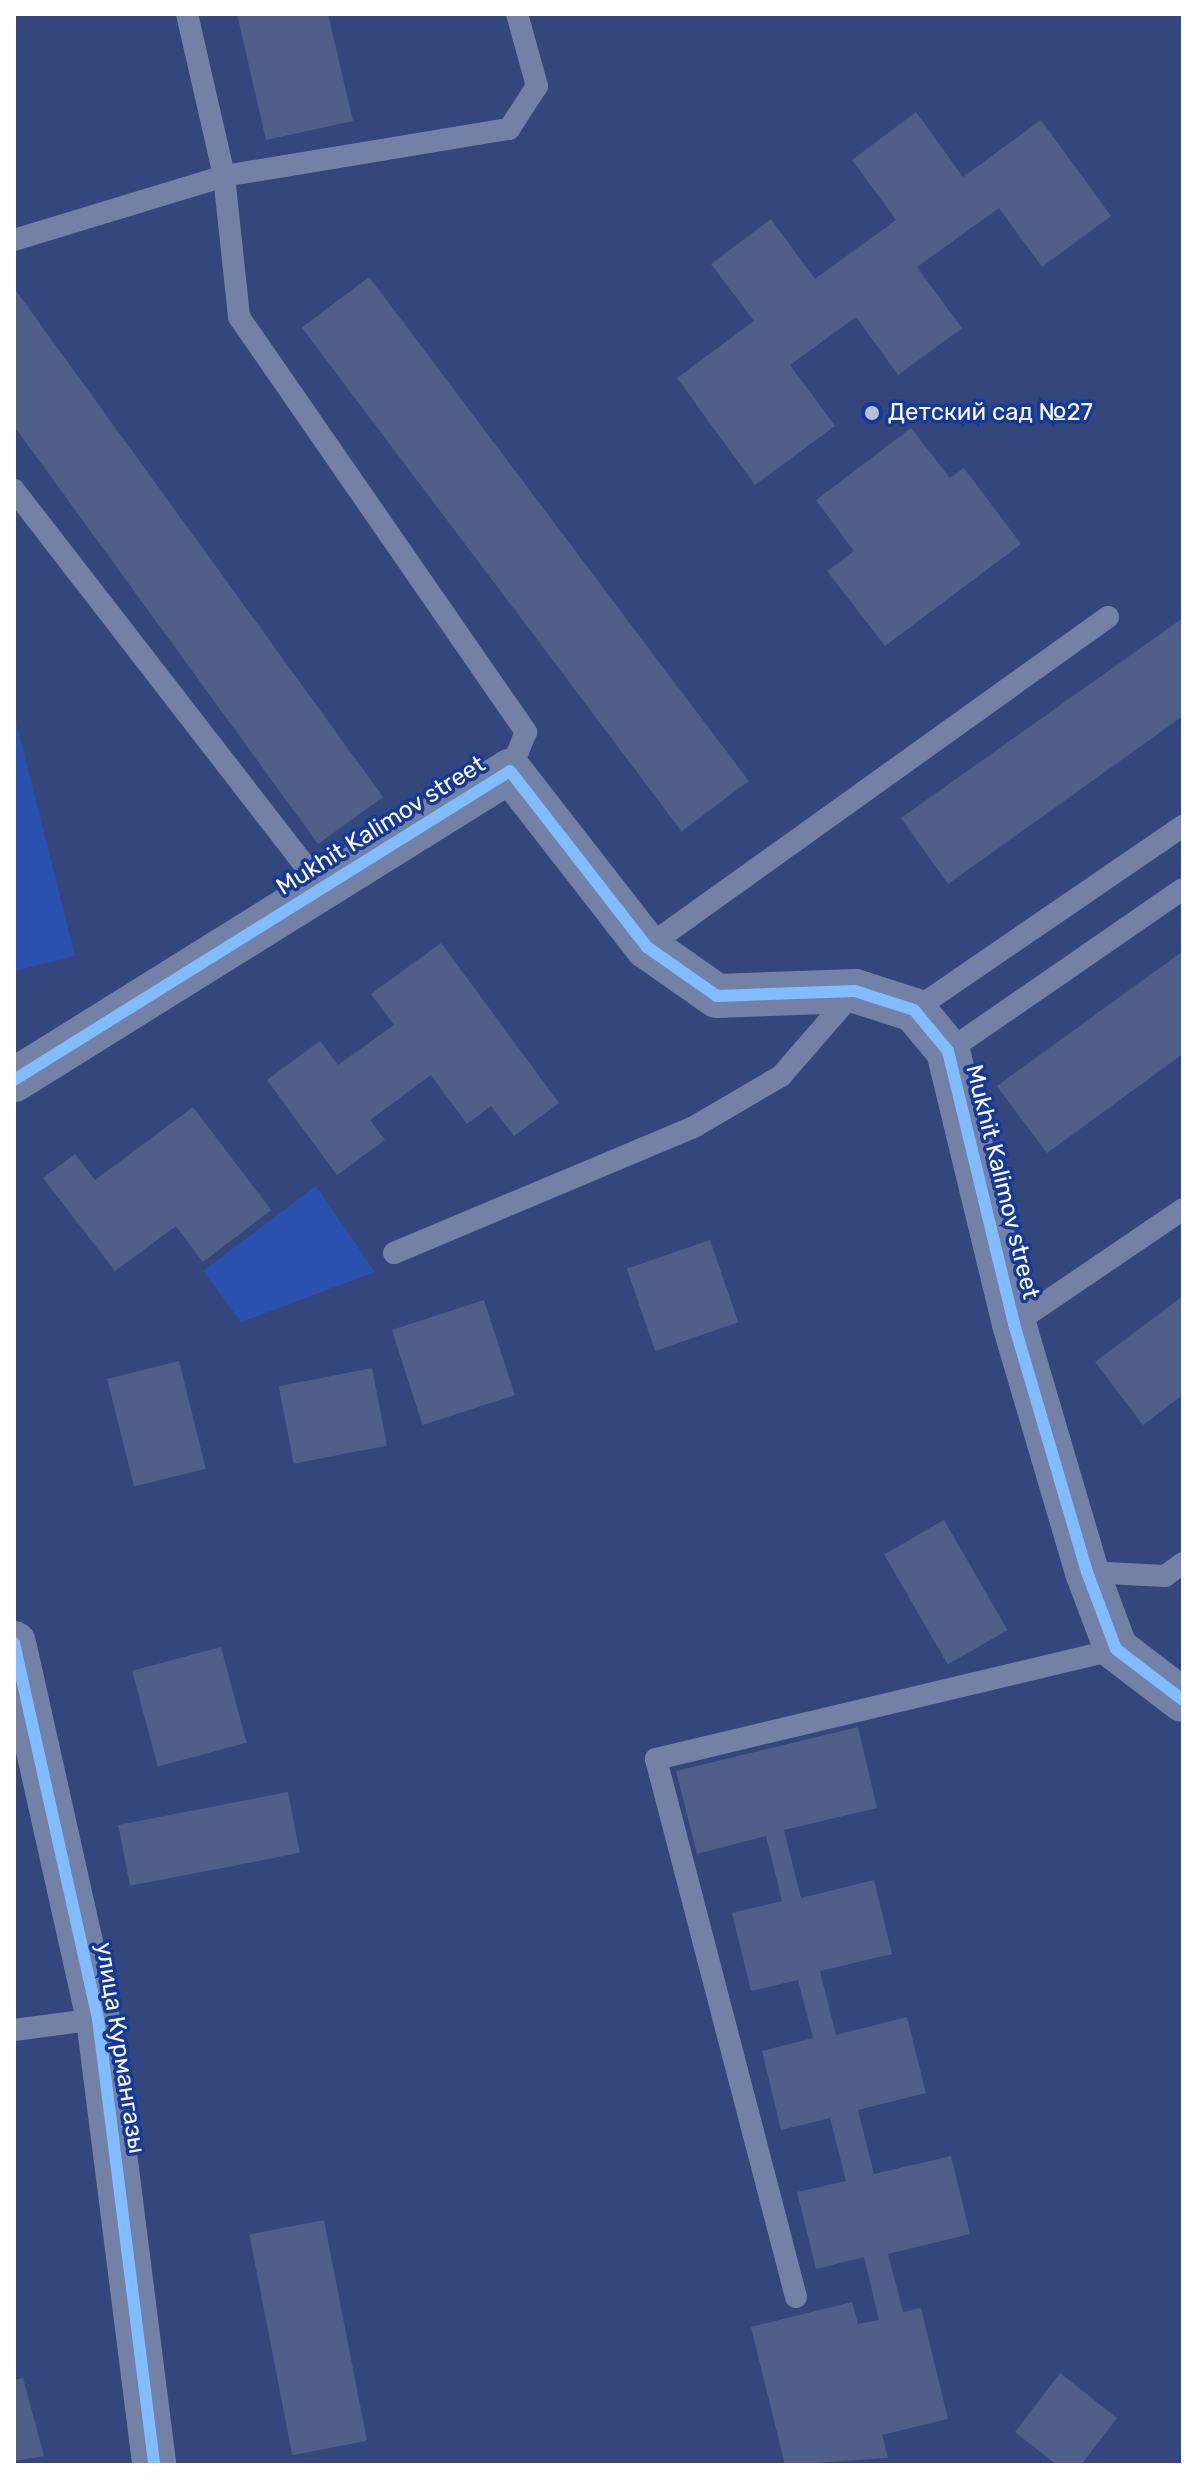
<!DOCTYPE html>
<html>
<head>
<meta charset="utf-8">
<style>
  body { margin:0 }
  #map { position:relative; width:1197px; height:2479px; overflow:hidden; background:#34477c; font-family:Rubik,sans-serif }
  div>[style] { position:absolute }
  .green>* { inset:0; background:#2a50b0 }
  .building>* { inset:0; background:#4f5f89; transform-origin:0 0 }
  .lane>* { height:22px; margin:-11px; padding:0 11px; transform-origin:11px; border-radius:11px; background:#7381a6 }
  .street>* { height:44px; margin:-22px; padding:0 22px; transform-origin:22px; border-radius:22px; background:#7381a6 }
  .cycleway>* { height:12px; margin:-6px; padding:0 6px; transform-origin:6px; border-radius:6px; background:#80bcff }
  .dots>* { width:22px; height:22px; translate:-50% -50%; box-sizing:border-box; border:4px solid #15399b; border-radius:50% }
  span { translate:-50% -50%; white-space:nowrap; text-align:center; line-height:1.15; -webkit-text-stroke:7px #15399b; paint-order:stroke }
  .poi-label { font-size:24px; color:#fff }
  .left { translate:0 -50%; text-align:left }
  .street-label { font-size:24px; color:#fff }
  .frame { position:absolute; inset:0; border:16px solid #fff; pointer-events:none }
</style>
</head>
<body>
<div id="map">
  <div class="green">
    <i style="clip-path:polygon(14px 714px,75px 956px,14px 971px)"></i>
    <i style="clip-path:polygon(316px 1186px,375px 1272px,241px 1322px,203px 1271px)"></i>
  </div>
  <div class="building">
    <i style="clip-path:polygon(237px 14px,328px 14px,353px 121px,266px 140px)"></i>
    <i style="clip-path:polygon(916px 112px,963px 177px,1041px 120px,1111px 216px,1042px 267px,999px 208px,917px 267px,962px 328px,898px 375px,856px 317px,790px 365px,835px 426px,755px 485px,677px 378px,754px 321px,711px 264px,771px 219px,815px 279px,896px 220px,852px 160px)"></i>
    <i style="left:369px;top:277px;width:631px;height:84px;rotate:53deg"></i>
    <i style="clip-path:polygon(14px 288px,383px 797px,318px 844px,14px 426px)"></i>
    <i style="clip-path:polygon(911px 428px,950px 478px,964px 468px,1021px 544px,885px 646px,827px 571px,854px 551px,816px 500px)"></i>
    <i style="clip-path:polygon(1183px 618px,1183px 716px,948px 884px,901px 818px)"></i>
    <i style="clip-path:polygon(441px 943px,559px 1103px,514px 1136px,491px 1106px,467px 1124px,431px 1075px,370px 1120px,385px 1140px,337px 1175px,267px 1080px,320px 1041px,338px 1065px,394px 1025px,371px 994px)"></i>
    <i style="clip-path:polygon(1183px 951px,1183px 1054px,1047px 1153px,997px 1086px)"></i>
    <i style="clip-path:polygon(193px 1107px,271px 1210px,203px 1262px,176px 1226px,115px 1271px,43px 1178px,75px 1154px,95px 1180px)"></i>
    <i style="left:710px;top:1240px;width:87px;height:88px;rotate:71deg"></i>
    <i style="clip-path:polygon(1183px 1296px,1183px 1395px,1143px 1425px,1095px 1362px)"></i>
    <i style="left:484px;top:1300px;width:100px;height:97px;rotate:72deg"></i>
    <i style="left:179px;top:1361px;width:111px;height:74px;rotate:76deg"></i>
    <i style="left:372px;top:1368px;width:79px;height:95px;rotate:79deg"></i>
    <i style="left:944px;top:1520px;width:127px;height:69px;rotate:60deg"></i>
    <i style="left:221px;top:1647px;width:99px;height:92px;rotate:75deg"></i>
    <i style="clip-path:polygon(858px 1727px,877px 1808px,784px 1830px,801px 1898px,874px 1880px,892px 1954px,820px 1971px,836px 2035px,907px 2017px,926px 2093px,858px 2110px,874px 2174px,951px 2156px,970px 2234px,888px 2254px,903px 2312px,921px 2308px,948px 2419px,882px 2435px,888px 2458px,785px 2465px,751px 2327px,852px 2302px,858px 2324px,879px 2320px,864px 2257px,816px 2269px,797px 2192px,846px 2181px,830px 2118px,781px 2130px,762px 2051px,813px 2038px,798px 1980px,751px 1991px,732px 1913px,782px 1901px,766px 1836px,697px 1854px,676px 1771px)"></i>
    <i style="left:288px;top:1792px;width:62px;height:173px;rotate:79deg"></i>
    <i style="left:324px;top:2220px;width:225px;height:76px;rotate:79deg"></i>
    <i style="clip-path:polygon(1060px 2373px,1117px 2418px,1081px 2465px,1057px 2465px,1015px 2432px)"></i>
    <i style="clip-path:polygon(23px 2378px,44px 2456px,14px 2461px,14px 2380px)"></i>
  </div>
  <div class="lane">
    <i style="left:187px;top:14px;width:166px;rotate:77.1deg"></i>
    <i style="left:224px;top:176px;width:142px;rotate:83.9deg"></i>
    <i style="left:239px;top:317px;width:505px;rotate:55.33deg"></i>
    <i style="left:526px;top:732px;width:42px;rotate:112.3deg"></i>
    <i style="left:14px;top:240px;width:220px;rotate:-16.9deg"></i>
    <i style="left:224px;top:176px;width:289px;rotate:-9.4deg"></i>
    <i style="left:509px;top:129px;width:51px;rotate:-56.9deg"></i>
    <i style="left:537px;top:86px;width:75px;rotate:-105.5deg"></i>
    <i style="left:14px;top:490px;width:505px;rotate:52.24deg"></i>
    <i style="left:647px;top:947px;width:567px;rotate:-35.6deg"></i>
    <i style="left:914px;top:1010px;width:326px;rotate:-34.4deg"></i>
    <i style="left:948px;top:1051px;width:285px;rotate:-34.6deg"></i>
    <i style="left:394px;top:1253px;width:323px;rotate:-22.8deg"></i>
    <i style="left:692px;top:1128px;width:103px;rotate:-30.3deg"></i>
    <i style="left:781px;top:1076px;width:111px;rotate:-49deg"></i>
    <i style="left:1014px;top:1324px;width:204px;rotate:-34.2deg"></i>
    <i style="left:1087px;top:1572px;width:78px;rotate:2.9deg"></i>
    <i style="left:1165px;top:1576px;width:22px;rotate:-36deg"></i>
    <i style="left:14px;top:2030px;width:85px;rotate:-7.5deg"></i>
    <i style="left:796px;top:2297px;width:556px;rotate:-104.59deg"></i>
    <i style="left:656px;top:1759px;width:473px;rotate:-13.4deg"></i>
  </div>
  <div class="street">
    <i style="left:14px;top:1080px;width:584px;rotate:-31.92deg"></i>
    <i style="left:510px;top:771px;width:223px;rotate:52.1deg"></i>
    <i style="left:647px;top:947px;width:85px;rotate:35deg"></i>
    <i style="left:717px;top:996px;width:138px;rotate:-2.1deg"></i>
    <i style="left:855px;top:991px;width:62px;rotate:17.9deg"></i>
    <i style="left:914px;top:1010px;width:53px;rotate:50.3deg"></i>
    <i style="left:948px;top:1051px;width:281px;rotate:76.4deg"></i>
    <i style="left:1014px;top:1324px;width:259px;rotate:73.6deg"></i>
    <i style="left:1087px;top:1572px;width:82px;rotate:69.4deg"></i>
    <i style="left:1116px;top:1649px;width:84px;rotate:37.3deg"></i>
    <i style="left:14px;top:1643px;width:385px;rotate:77.4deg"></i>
    <i style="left:98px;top:2019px;width:450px;rotate:82.8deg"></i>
  </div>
  <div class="cycleway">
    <i style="left:14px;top:1080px;width:584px;rotate:-31.92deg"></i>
    <i style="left:510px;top:771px;width:223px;rotate:52.1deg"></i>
    <i style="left:647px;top:947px;width:85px;rotate:35deg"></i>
    <i style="left:717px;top:996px;width:138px;rotate:-2.1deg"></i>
    <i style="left:855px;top:991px;width:62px;rotate:17.9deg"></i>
    <i style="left:914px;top:1010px;width:53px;rotate:50.3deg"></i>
    <i style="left:948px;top:1051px;width:281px;rotate:76.4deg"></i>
    <i style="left:1014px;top:1324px;width:259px;rotate:73.6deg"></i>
    <i style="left:1087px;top:1572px;width:82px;rotate:69.4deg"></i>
    <i style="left:1116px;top:1649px;width:84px;rotate:37.3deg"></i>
    <i style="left:14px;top:1643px;width:385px;rotate:77.4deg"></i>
    <i style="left:98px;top:2019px;width:450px;rotate:82.8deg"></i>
  </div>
  <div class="dots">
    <i style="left:872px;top:413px;background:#b8bfd1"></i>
  </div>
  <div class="poi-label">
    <span class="left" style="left:888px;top:413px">Детский сад №27</span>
  </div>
  <div class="street-label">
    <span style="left:381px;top:826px;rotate:-32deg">Mukhit Kalimov street</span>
    <span style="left:1002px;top:1182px;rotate:76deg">Mukhit Kalimov street</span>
    <span style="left:120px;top:2048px;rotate:81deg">улица Курмангазы</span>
  </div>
  <div class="frame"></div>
</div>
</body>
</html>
